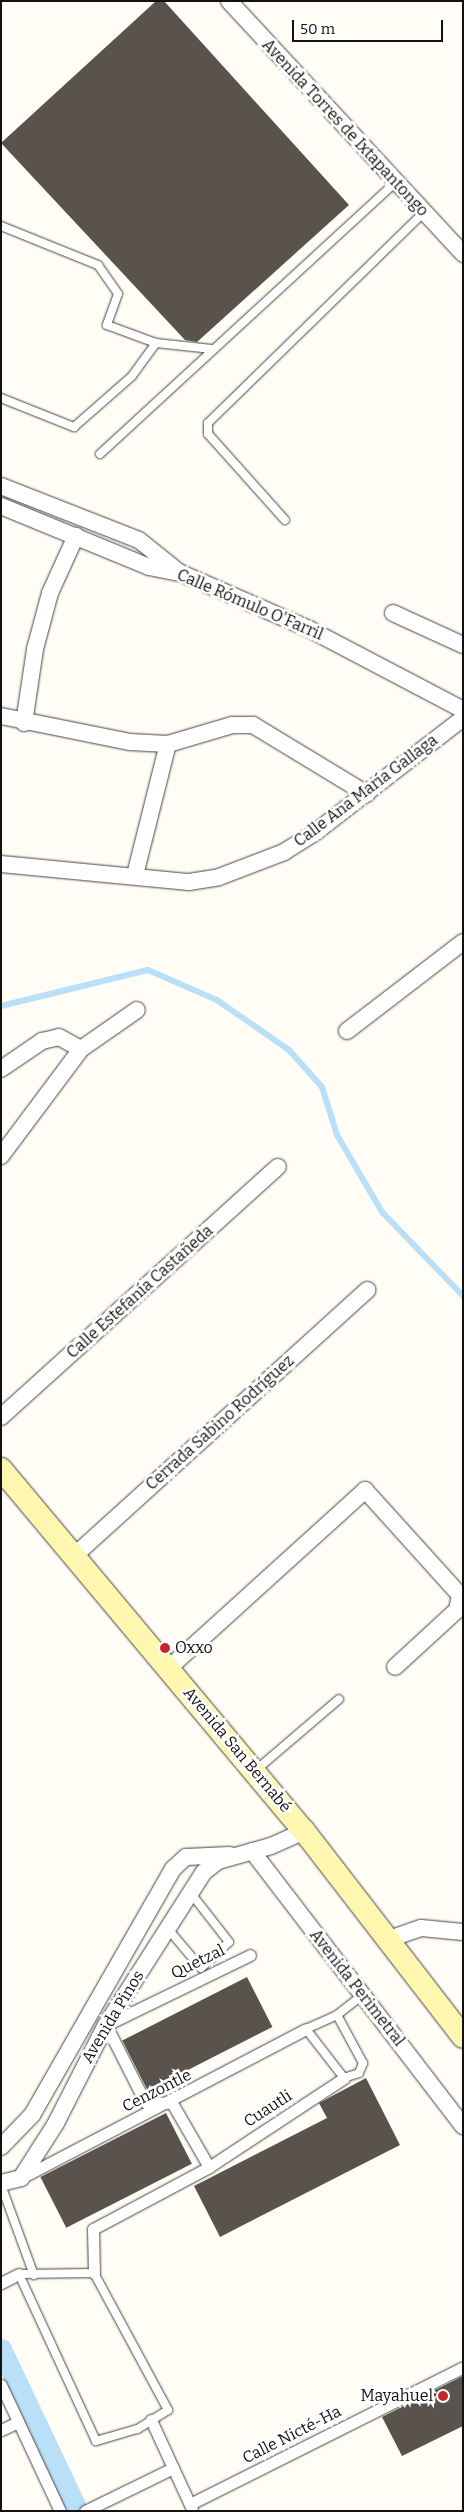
<!DOCTYPE html>
<html>
<head>
<meta charset="utf-8">
<style>
  body { margin:0 }
  #map { position:relative; width:464px; height:2512px; overflow:hidden; background:#fffdf5; font-family:Bitter,serif }
  div>[style] { position:absolute }
  .stream>* { height:6px; margin:-3px; padding:0 3px; transform-origin:3px; border-radius:3px; background:#b9e0f7 }
  .canal>* { height:21px; margin:-10.5px; padding:0 10.5px; transform-origin:10.5px; border-radius:10.5px; background:#b9e0f7 }
  .building>* { inset:0; background:#5a524d; transform-origin:0 0 }
  .roads { filter:drop-shadow(0 0 1px #444) drop-shadow(0 0 1px #444) }
  .service>* { height:8px; margin:-4px; padding:0 4px; transform-origin:4px; border-radius:4px; background:#fff }
  .pedestrian>* { height:11px; margin:-5.5px; padding:0 5.5px; transform-origin:5.5px; border-radius:5.5px; background:#fff }
  .minor>* { height:16px; margin:-8px; padding:0 8px; transform-origin:8px; border-radius:8px; background:#fff }
  .secondary>* { height:22px; margin:-11px; padding:0 11px; transform-origin:11px; border-radius:11px; background:#fff6b0 }
  .dots>* { width:14px; height:14px; translate:-50% -50%; box-sizing:border-box; border:2px solid #fff; border-radius:50% }
  span { translate:-50% -50%; white-space:nowrap; text-align:center; line-height:1.15; -webkit-text-stroke:5px #fff; paint-order:stroke }
  .street-label { font-size:16px; color:#111 }
  .poi-label { font-size:16px; color:#111 }
  .left { translate:0 -50%; text-align:left }
  .right { translate:-100% -50%; text-align:right }
  .frame { position:absolute; inset:0; border:2px solid #111; pointer-events:none }
  .scale { position:absolute; left:292px; top:20px; width:151px; height:22px; box-sizing:border-box; border:2px solid #111; border-top:0; padding-left:6px; font-size:15px; line-height:18px; white-space:nowrap; color:#111; -webkit-text-stroke:4px #fff; paint-order:stroke }
</style>
</head>
<body>
<div id="map">
  <div class="stream">
    <i style="left:1px;top:1006px;width:151px;rotate:-13.8deg"></i>
    <i style="left:148px;top:970px;width:75px;rotate:23.5deg"></i>
    <i style="left:217px;top:1000px;width:88px;rotate:34.8deg"></i>
    <i style="left:289px;top:1050px;width:50px;rotate:48.3deg"></i>
    <i style="left:322px;top:1087px;width:50px;rotate:72.6deg"></i>
    <i style="left:337px;top:1135px;width:89px;rotate:59.7deg"></i>
    <i style="left:382px;top:1212px;width:117px;rotate:46deg"></i>
  </div>
  <div class="canal">
    <i style="left:1px;top:2349px;width:179px;rotate:64.6deg"></i>
  </div>
  <div class="building">
    <i style="clip-path:polygon(156px 1px,164px 1px,349px 205px,197px 342px,185px 340px,1px 143px)"></i>
    <i style="left:247px;top:1977px;width:56px;height:140px;rotate:63deg"></i>
    <i style="clip-path:polygon(366px 2078px,400px 2145px,220px 2237px,194px 2186px,327px 2118px,319px 2103px)"></i>
    <i style="left:166px;top:2113px;width:57px;height:141px;rotate:63deg"></i>
    <i style="clip-path:polygon(463px 2376px,463px 2426px,402px 2456px,382px 2417px)"></i>
  </div>
  <div class="roads">
    <div class="service">
      <i style="left:1px;top:226px;width:105px;rotate:21.9deg"></i>
      <i style="left:98px;top:265px;width:35px;rotate:55deg"></i>
      <i style="left:118px;top:294px;width:33px;rotate:110deg"></i>
      <i style="left:107px;top:325px;width:52px;rotate:20.2deg"></i>
      <i style="left:1px;top:398px;width:79px;rotate:21.7deg"></i>
      <i style="left:74px;top:427px;width:77px;rotate:-41.3deg"></i>
      <i style="left:132px;top:376px;width:41px;rotate:-54deg"></i>
      <i style="left:156px;top:343px;width:56px;rotate:6.1deg"></i>
      <i style="left:100px;top:454px;width:401px;rotate:-42.6deg"></i>
      <i style="left:285px;top:520px;width:115px;rotate:-131.8deg"></i>
      <i style="left:208px;top:434px;width:11px;rotate:-90deg"></i>
      <i style="left:208px;top:423px;width:302px;rotate:-44.3deg"></i>
      <i style="left:256px;top:1770px;width:109px;rotate:-40.5deg"></i>
      <i style="left:168px;top:1929px;width:51px;rotate:49.8deg"></i>
      <i style="left:201px;top:1968px;width:38px;rotate:-43deg"></i>
      <i style="left:229px;top:1942px;width:63px;rotate:-128deg"></i>
      <i style="left:337px;top:2015px;width:55px;rotate:61.6deg"></i>
      <i style="left:363px;top:2063px;width:11px;rotate:112deg"></i>
      <i style="left:359px;top:2073px;width:16px;rotate:162deg"></i>
      <i style="left:344px;top:2078px;width:62px;rotate:-127.8deg"></i>
      <i style="left:306px;top:2029px;width:34px;rotate:-24deg"></i>
      <i style="left:337px;top:2015px;width:33px;rotate:-38deg"></i>
      <i style="left:1px;top:2185px;width:96px;rotate:69.9deg"></i>
      <i style="left:94px;top:2273px;width:156px;rotate:61.6deg"></i>
      <i style="left:168px;top:2410px;width:36px;rotate:148deg"></i>
      <i style="left:137px;top:2429px;width:43px;rotate:163.7deg"></i>
      <i style="left:96px;top:2441px;width:184px;rotate:-114.8deg"></i>
      <i style="left:19px;top:2274px;width:75px;rotate:-0.8deg"></i>
    </div>
    <div class="pedestrian">
      <i style="left:209px;top:2167px;width:162px;rotate:-33.4deg"></i>
      <i style="left:23px;top:2177px;width:319px;rotate:-27.6deg"></i>
      <i style="left:94px;top:2273px;width:44px;rotate:-91.3deg"></i>
      <i style="left:93px;top:2229px;width:132px;rotate:-28.1deg"></i>
      <i style="left:209px;top:2167px;width:74px;rotate:-120deg"></i>
      <i style="left:172px;top:2103px;width:27px;rotate:-178deg"></i>
      <i style="left:145px;top:2102px;width:86px;rotate:-116.9deg"></i>
      <i style="left:106px;top:2025px;width:160px;rotate:-25.9deg"></i>
      <i style="left:1px;top:2283px;width:20px;rotate:-27deg"></i>
      <i style="left:1px;top:2385px;width:139px;rotate:64.9deg"></i>
      <i style="left:151px;top:2420px;width:98px;rotate:65.3deg"></i>
      <i style="left:1px;top:2430px;width:19px;rotate:-25deg"></i>
      <i style="left:190px;top:2504px;width:305px;rotate:-26.6deg"></i>
      <i style="left:85px;top:2511px;width:98px;rotate:-26deg"></i>
    </div>
    <div class="minor">
      <i style="left:229px;top:1px;width:345px;rotate:47.2deg"></i>
      <i style="left:1px;top:486px;width:148px;rotate:21.4deg"></i>
      <i style="left:139px;top:540px;width:51px;rotate:38.7deg"></i>
      <i style="left:1px;top:506px;width:160px;rotate:22.4deg"></i>
      <i style="left:149px;top:567px;width:33px;rotate:11deg"></i>
      <i style="left:181px;top:573px;width:140px;rotate:23.6deg"></i>
      <i style="left:309px;top:629px;width:174px;rotate:27.7deg"></i>
      <i style="left:393px;top:613px;width:77px;rotate:24.6deg"></i>
      <i style="left:1px;top:716px;width:132px;rotate:11.4deg"></i>
      <i style="left:130px;top:742px;width:38px;rotate:3deg"></i>
      <i style="left:168px;top:744px;width:67px;rotate:-16.5deg"></i>
      <i style="left:232px;top:725px;width:21px"></i>
      <i style="left:253px;top:725px;width:133px;rotate:31.2deg"></i>
      <i style="left:24px;top:723px;width:75px;rotate:-81.5deg"></i>
      <i style="left:35px;top:649px;width:58px;rotate:-75deg"></i>
      <i style="left:50px;top:593px;width:63px;rotate:-65.5deg"></i>
      <i style="left:1px;top:864px;width:189px;rotate:5.5deg"></i>
      <i style="left:189px;top:882px;width:30px;rotate:-9deg"></i>
      <i style="left:219px;top:877px;width:70px;rotate:-21deg"></i>
      <i style="left:284px;top:852px;width:39px;rotate:-32deg"></i>
      <i style="left:317px;top:831px;width:185px;rotate:-37.7deg"></i>
      <i style="left:135px;top:875px;width:135px;rotate:-75.9deg"></i>
      <i style="left:347px;top:1031px;width:146px;rotate:-37.5deg"></i>
      <i style="left:1px;top:1069px;width:50px;rotate:-34.3deg"></i>
      <i style="left:42px;top:1041px;width:17px;rotate:-13deg"></i>
      <i style="left:59px;top:1037px;width:25px;rotate:29deg"></i>
      <i style="left:1px;top:1156px;width:134px;rotate:-53.2deg"></i>
      <i style="left:81px;top:1049px;width:68px;rotate:-34.9deg"></i>
      <i style="left:1px;top:1417px;width:373px;rotate:-42.1deg"></i>
      <i style="left:74px;top:1556px;width:396px;rotate:-42.2deg"></i>
      <i style="left:169px;top:1668px;width:265px;rotate:-42.2deg"></i>
      <i style="left:365px;top:1490px;width:142px;rotate:47.9deg"></i>
      <i style="left:460px;top:1595px;width:15px;rotate:101deg"></i>
      <i style="left:457px;top:1610px;width:84px;rotate:137.4deg"></i>
      <i style="left:252px;top:1851px;width:347px;rotate:52.5deg"></i>
      <i style="left:389px;top:1939px;width:34px;rotate:-19deg"></i>
      <i style="left:421px;top:1928px;width:42px;rotate:5.4deg"></i>
      <i style="left:1px;top:2147px;width:45px;rotate:-45.9deg"></i>
      <i style="left:32px;top:2115px;width:284px;rotate:-60.2deg"></i>
      <i style="left:173px;top:1869px;width:18px;rotate:-43deg"></i>
      <i style="left:186px;top:1857px;width:44px;rotate:-2.6deg"></i>
      <i style="left:1px;top:2183px;width:21px;rotate:-14deg"></i>
      <i style="left:21px;top:2178px;width:65px;rotate:-57.5deg"></i>
      <i style="left:56px;top:2123px;width:110px;rotate:-63deg"></i>
      <i style="left:106px;top:2025px;width:182px;rotate:-57.4deg"></i>
      <i style="left:204px;top:1872px;width:18px;rotate:-38deg"></i>
      <i style="left:218px;top:1861px;width:55px;rotate:-15.8deg"></i>
      <i style="left:271px;top:1846px;width:36px;rotate:-24deg"></i>
    </div>
    <div class="secondary">
      <i style="left:1px;top:1469px;width:472px;rotate:50.1deg"></i>
      <i style="left:304px;top:1831px;width:260px;rotate:52.3deg"></i>
    </div>
  </div>
  <div class="dots">
    <i style="left:165px;top:1648px;background:#c4262e"></i>
    <i style="left:443px;top:2396px;background:#c4262e"></i>
  </div>
  <div class="street-label">
    <span style="left:345px;top:128px;rotate:47deg">Avenida Torres de Ixtapantongo</span>
    <span style="left:250px;top:605px;rotate:23deg">Calle Rómulo O'Farril</span>
    <span style="left:366px;top:791px;rotate:-37deg">Calle Ana María Gallaga</span>
    <span style="left:140px;top:1292px;rotate:-42deg">Calle Estefanía Castañeda</span>
    <span style="left:220px;top:1423px;rotate:-42deg">Cerrada Sabino Rodríguez</span>
    <span style="left:237px;top:1750px;rotate:50deg">Avenida San Bernabé</span>
    <span style="left:198px;top:1962px;rotate:-26deg">Quetzal</span>
    <span style="left:357px;top:1988px;rotate:52deg">Avenida Perimetral</span>
    <span style="left:113px;top:2017px;rotate:-59deg">Avenida Pinos</span>
    <span style="left:157px;top:2091px;rotate:-27deg">Cenzontle</span>
    <span style="left:268px;top:2109px;rotate:-33deg">Cuautli</span>
    <span style="left:292px;top:2435px;rotate:-27deg">Calle Nicté-Ha</span>
  </div>
  <div class="poi-label">
    <span class="left" style="left:175px;top:1648px">Oxxo</span>
    <span class="right" style="left:433px;top:2396px">Mayahuel</span>
  </div>
  <div class="frame"></div>
  <div class="scale">50 m</div>
</div>
</body>
</html>
